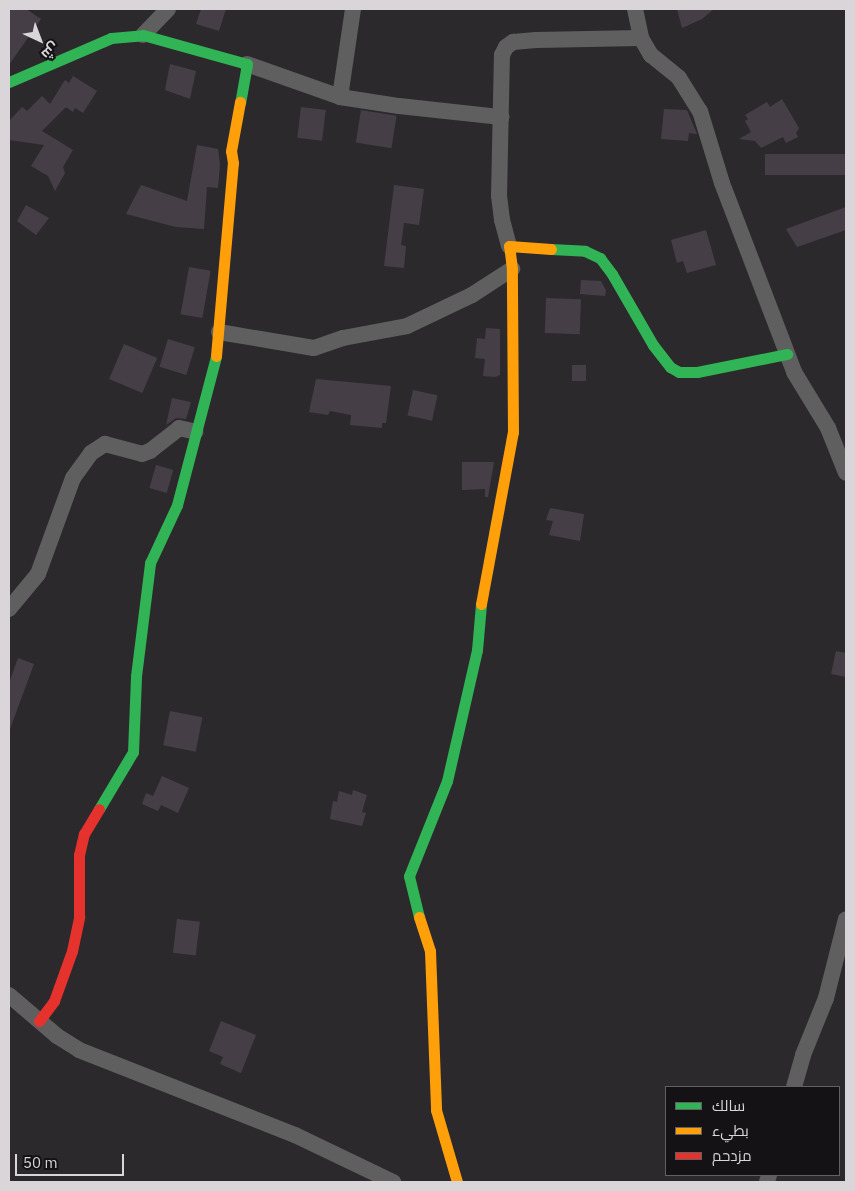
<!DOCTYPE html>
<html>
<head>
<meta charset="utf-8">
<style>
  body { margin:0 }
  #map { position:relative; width:855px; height:1191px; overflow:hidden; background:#2c292d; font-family:"IBM Plex Sans",Cairo,sans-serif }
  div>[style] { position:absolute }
  .building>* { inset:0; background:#453e47; transform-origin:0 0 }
  .street>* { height:16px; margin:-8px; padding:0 8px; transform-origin:8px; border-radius:8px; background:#605f60 }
  .fast>* { height:11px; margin:-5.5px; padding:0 5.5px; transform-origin:5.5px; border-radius:5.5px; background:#30b455 }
  .slow>* { height:11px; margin:-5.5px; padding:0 5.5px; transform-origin:5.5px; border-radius:5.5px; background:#ff9f0a }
  .jam>* { height:11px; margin:-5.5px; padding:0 5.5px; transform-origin:5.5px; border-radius:5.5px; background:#e5322d }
  span { translate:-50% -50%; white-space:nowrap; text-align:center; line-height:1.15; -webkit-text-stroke:4.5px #141215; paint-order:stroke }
  .frame { position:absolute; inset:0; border:10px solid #d9d5d9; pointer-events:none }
  .legend { position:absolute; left:665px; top:1086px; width:175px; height:90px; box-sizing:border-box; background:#141215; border:1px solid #636063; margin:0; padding:6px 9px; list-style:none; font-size:15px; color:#d9d5d9 }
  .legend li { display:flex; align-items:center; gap:10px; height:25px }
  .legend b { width:25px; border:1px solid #636063 }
  .north { position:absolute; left:15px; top:15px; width:50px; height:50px; -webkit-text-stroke:4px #141215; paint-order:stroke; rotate:137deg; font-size:14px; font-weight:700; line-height:20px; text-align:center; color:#d9d5d9 }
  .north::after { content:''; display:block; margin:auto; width:18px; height:22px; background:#d9d5d9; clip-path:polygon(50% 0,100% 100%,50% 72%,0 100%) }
  .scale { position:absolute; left:15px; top:1154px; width:109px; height:22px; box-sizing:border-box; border:2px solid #d9d5d9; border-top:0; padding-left:6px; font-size:15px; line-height:18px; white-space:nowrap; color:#d9d5d9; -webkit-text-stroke:4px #141215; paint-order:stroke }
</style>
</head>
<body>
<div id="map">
  <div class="building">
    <i style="clip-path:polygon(9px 9px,26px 9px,41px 19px,9px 65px)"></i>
    <i style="clip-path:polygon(201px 9px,226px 9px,219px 31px,196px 24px)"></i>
    <i style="clip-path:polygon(677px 9px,714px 9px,702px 19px,682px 28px)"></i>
    <i style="clip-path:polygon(170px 64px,196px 71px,190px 99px,165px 90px)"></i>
    <i style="clip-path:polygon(73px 76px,97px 91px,83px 113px,75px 108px,73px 112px,66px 107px,42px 131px,73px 150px,63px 167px,65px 173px,55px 191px,48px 176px,31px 166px,44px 145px,9px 140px,9px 121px,22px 107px,27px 111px,42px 96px,50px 104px,65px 80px,69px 83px)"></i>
    <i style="clip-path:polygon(782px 99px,799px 128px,796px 133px,798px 137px,786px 143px,783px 137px,761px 148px,755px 141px,739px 139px,751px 132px,745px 121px,748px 119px,745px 115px,767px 102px,770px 107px)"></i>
    <i style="left:301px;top:107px;width:25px;height:31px;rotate:7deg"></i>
    <i style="clip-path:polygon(664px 109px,687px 110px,697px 134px,689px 133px,688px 141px,661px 139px)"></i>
    <i style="left:361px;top:110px;width:36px;height:33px;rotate:9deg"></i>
    <i style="clip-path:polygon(197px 145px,218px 149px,220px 164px,218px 188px,207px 187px,204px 229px,176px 227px,126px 214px,141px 185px,187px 201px)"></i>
    <i style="left:846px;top:154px;width:21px;height:81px;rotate:90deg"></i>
    <i style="clip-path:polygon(394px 185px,424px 189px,419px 225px,404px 223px,401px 245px,406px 246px,404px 268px,384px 266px)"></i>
    <i style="clip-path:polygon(26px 205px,49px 218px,36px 235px,17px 221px)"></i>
    <i style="clip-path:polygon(846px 207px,846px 230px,797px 247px,786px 229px)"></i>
    <i style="clip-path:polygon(706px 230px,716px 265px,687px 273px,683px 261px,677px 263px,671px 240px)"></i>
    <i style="left:189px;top:267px;width:22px;height:48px;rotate:10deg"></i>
    <i style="clip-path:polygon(581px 280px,601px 281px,606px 290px,605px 296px,580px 294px)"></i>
    <i style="left:546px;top:298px;width:35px;height:35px;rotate:2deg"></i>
    <i style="clip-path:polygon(486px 328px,500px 329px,500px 375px,495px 377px,483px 376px,485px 359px,475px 358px,477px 338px,485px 339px)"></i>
    <i style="left:168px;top:339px;width:28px;height:29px;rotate:17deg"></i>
    <i style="left:124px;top:344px;width:36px;height:38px;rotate:23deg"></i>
    <i style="left:572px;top:365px;width:14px;height:16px"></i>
    <i style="clip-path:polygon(316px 379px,391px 386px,386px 423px,382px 423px,382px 428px,350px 425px,351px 415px,330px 411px,328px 415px,309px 412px)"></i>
    <i style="left:413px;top:390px;width:25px;height:26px;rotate:12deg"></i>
    <i style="clip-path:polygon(172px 398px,191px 402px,186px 419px,176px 418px,166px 425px)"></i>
    <i style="clip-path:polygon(462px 462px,494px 462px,488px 497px,485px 497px,485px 489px,462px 490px)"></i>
    <i style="left:156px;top:465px;width:18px;height:24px;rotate:16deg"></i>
    <i style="clip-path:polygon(550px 508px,584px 514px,580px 541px,549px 535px,553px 521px,546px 520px)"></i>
    <i style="clip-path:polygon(836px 651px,846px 653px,846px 677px,831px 674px)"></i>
    <i style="clip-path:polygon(18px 658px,34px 664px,10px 729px,9px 683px)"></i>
    <i style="left:170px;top:711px;width:33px;height:35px;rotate:11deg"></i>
    <i style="clip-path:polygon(162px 776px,189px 788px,178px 813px,161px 805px,158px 811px,142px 804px,146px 793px,153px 796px)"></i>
    <i style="clip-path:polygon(353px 790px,367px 795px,362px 812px,366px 813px,362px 826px,330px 819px,333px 801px,337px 802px,339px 791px,352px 795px)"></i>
    <i style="left:177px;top:919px;width:23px;height:34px;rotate:7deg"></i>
    <i style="clip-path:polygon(221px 1021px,256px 1035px,241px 1073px,220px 1064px,223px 1057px,209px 1051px)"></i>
  </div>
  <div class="street">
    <i style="left:635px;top:9px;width:30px;rotate:78deg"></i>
    <i style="left:641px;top:38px;width:20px;rotate:60deg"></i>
    <i style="left:651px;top:55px;width:36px;rotate:39deg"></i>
    <i style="left:679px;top:78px;width:39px;rotate:58deg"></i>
    <i style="left:700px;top:111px;width:75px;rotate:73deg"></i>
    <i style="left:722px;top:183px;width:202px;rotate:69.1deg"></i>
    <i style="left:794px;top:372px;width:66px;rotate:58.7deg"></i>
    <i style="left:828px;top:428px;width:48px;rotate:68.2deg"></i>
    <i style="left:143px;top:35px;width:36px;rotate:-46deg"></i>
    <i style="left:247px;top:64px;width:99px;rotate:19.5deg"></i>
    <i style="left:340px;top:97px;width:60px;rotate:8.7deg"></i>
    <i style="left:399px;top:106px;width:103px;rotate:6.2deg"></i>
    <i style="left:340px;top:97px;width:89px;rotate:-81.6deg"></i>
    <i style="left:509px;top:246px;width:27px;rotate:-105deg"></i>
    <i style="left:502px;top:220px;width:24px;rotate:-97deg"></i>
    <i style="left:499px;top:196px;width:141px;rotate:-88.8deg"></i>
    <i style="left:502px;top:55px;width:9px;rotate:-63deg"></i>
    <i style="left:506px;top:47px;width:9px;rotate:-36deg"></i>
    <i style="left:513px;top:42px;width:23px;rotate:-5deg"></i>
    <i style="left:536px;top:40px;width:105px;rotate:-1.1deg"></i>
    <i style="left:219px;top:332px;width:96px;rotate:9.6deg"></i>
    <i style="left:314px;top:348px;width:31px;rotate:-19deg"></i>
    <i style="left:343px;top:338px;width:65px;rotate:-10.6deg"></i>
    <i style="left:407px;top:326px;width:72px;rotate:-25.5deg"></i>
    <i style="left:472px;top:295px;width:48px;rotate:-33deg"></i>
    <i style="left:9px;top:609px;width:45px;rotate:-50.4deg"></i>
    <i style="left:38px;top:574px;width:102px;rotate:-70deg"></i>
    <i style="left:73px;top:478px;width:31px;rotate:-54deg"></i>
    <i style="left:91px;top:453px;width:17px;rotate:-33deg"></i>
    <i style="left:105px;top:444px;width:38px;rotate:15deg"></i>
    <i style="left:142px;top:454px;width:9px;rotate:-21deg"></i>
    <i style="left:150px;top:451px;width:37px;rotate:-38deg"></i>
    <i style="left:179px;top:428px;width:17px;rotate:13deg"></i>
    <i style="left:9px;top:995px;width:63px;rotate:40.5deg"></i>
    <i style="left:57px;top:1036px;width:26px;rotate:32deg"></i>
    <i style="left:79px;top:1050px;width:232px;rotate:21.5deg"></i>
    <i style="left:295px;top:1135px;width:109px;rotate:25.6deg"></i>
    <i style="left:794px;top:1087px;width:33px;rotate:-74deg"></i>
    <i style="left:803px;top:1055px;width:61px;rotate:-68deg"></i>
    <i style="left:826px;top:998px;width:81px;rotate:-75.8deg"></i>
    <i style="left:767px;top:1182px;width:7px;rotate:-74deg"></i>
  </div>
  <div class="fast">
    <i style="left:9px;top:82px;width:111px;rotate:-23.3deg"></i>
    <i style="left:111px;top:38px;width:32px;rotate:-5deg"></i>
    <i style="left:143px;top:35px;width:108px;rotate:15.6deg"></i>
    <i style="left:247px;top:64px;width:39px;rotate:100deg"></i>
    <i style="left:551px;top:249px;width:34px;rotate:3deg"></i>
    <i style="left:585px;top:251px;width:17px;rotate:25deg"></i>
    <i style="left:600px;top:258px;width:20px;rotate:53deg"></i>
    <i style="left:612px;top:274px;width:82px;rotate:60deg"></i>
    <i style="left:653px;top:345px;width:28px;rotate:52deg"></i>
    <i style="left:670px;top:367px;width:10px;rotate:29deg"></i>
    <i style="left:679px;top:372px;width:18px"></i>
    <i style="left:697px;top:372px;width:92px;rotate:-11.3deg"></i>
    <i style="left:99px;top:809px;width:66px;rotate:-59.2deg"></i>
    <i style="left:133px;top:752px;width:76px;rotate:-87.7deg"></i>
    <i style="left:136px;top:676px;width:114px;rotate:-82.9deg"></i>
    <i style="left:150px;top:563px;width:64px;rotate:-65deg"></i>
    <i style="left:177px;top:505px;width:154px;rotate:-75.3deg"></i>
    <i style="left:419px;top:917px;width:42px;rotate:-103.7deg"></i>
    <i style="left:409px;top:876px;width:102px;rotate:-68.2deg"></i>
    <i style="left:447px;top:781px;width:134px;rotate:-77.1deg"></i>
    <i style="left:477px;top:650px;width:46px;rotate:-85deg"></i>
  </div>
  <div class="slow">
    <i style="left:216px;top:356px;width:194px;rotate:-85deg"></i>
    <i style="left:233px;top:163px;width:12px;rotate:-99deg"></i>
    <i style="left:231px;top:151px;width:50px;rotate:-79.6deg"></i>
    <i style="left:481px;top:604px;width:175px;rotate:-79.5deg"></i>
    <i style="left:513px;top:432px;width:163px;rotate:-90.4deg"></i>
    <i style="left:512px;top:269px;width:23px;rotate:-97deg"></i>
    <i style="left:509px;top:246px;width:42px;rotate:4.1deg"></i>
    <i style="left:419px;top:917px;width:36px;rotate:72deg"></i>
    <i style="left:430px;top:951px;width:159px;rotate:87.8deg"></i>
    <i style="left:436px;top:1110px;width:75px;rotate:73.7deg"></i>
  </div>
  <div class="jam">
    <i style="left:39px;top:1021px;width:25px;rotate:-53deg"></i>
    <i style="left:54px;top:1001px;width:53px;rotate:-70.2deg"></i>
    <i style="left:72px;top:951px;width:35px;rotate:-78deg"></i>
    <i style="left:79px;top:917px;width:62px;rotate:-90deg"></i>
    <i style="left:79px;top:855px;width:22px;rotate:-77deg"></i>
    <i style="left:84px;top:834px;width:29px;rotate:-59deg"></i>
  </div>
  <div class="frame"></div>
  <ul class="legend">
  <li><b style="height:6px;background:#30b455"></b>سالك</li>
  <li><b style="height:6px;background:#ff9f0a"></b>بطيء</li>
  <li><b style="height:6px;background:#e5322d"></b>مزدحم</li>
  </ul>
  <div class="north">ش</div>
  <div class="scale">50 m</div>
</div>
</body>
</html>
